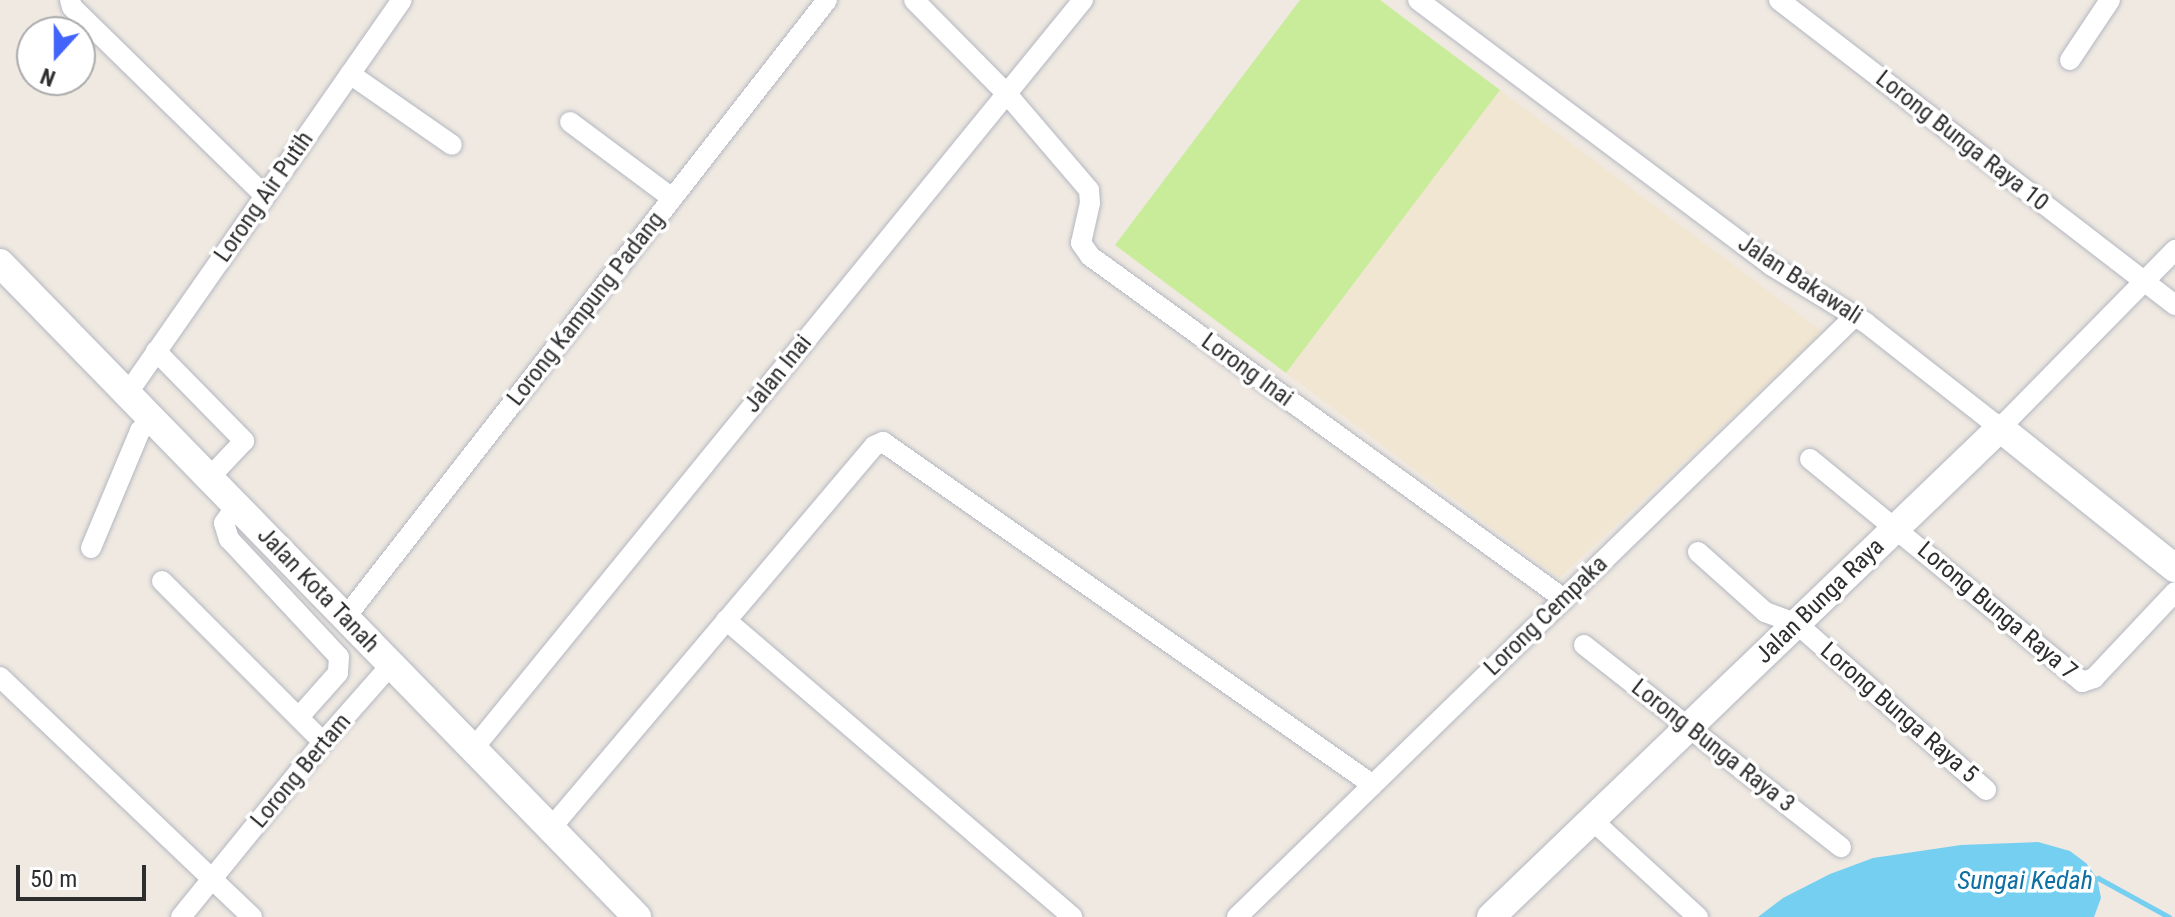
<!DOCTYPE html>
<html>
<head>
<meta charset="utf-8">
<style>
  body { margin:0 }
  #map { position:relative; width:2175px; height:917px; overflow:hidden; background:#efe9e1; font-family:"Roboto Condensed",sans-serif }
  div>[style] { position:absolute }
  .education>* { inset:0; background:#f0e6d1 }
  .pitch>* { inset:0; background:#c9ec9a }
  .water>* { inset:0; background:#75cff0 }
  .stream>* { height:5px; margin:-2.5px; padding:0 2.5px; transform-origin:2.5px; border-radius:2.5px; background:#75cff0 }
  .roads { filter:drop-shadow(0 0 2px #b4b7c1) drop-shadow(0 0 2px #b4b7c1) }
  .street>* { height:20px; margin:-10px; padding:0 10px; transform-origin:10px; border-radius:10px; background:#fff }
  .secondary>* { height:28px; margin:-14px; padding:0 14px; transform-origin:14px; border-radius:14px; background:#fff }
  span { translate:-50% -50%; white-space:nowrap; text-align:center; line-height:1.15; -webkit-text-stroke:7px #fff; paint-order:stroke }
  .street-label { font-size:24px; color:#2e2e2e }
  .water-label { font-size:26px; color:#0d6fa3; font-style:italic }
  .north { position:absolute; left:16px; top:16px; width:80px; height:80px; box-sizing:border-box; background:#fff; border:2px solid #ababab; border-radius:50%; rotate:201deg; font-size:22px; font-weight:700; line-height:32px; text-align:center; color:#2e2e2e }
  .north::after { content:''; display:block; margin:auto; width:28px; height:36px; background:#4264fb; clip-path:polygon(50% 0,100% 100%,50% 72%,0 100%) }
  .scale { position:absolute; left:16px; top:865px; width:130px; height:36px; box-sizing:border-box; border:4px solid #2e2e2e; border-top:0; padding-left:10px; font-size:24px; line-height:28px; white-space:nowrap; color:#2e2e2e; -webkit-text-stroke:6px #fff; paint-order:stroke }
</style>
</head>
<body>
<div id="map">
  <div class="education">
    <i style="clip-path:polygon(1500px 90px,1823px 332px,1559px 578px,1286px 373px)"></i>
  </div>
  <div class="pitch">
    <i style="clip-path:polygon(1300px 0,1380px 0,1500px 90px,1286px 373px,1115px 245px)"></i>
  </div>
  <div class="water">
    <i style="clip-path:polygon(2038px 842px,2070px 851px,2086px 863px,2097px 878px,2101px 898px,2094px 917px,1758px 917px,1783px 898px,1830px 874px,1873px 858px,1961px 845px)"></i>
  </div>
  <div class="stream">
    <i style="left:2093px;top:881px;width:6px;rotate:-31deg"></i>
    <i style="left:2098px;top:878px;width:81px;rotate:28.8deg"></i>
  </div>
  <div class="roads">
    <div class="street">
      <i style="left:70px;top:0;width:7px;rotate:74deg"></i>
      <i style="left:72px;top:7px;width:270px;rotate:44.4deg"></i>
      <i style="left:914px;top:0;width:132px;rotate:45.3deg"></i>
      <i style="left:1007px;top:94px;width:126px;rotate:49.5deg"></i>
      <i style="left:1089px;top:190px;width:13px;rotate:86deg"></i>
      <i style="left:1090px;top:203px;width:41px;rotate:102.7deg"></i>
      <i style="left:1081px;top:243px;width:16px;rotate:55deg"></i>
      <i style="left:1090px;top:256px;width:585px;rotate:35.89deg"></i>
      <i style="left:1418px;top:0;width:443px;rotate:36.9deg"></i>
      <i style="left:1772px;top:266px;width:110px;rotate:31.2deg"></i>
      <i style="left:1866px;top:323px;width:170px;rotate:38.1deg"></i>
      <i style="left:2000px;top:428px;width:250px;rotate:-45.5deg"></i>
      <i style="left:1779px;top:0;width:500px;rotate:37.6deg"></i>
      <i style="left:2070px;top:60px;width:72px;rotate:-56.3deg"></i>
      <i style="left:350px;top:74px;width:124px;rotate:34.8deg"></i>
      <i style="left:570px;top:122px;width:127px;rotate:36.7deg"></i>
      <i style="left:156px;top:351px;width:126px;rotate:45.6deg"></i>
      <i style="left:244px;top:441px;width:51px;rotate:133.4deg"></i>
      <i style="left:127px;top:394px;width:480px;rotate:-55.1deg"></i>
      <i style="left:1810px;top:459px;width:352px;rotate:39.3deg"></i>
      <i style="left:2082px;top:682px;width:13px;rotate:-18deg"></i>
      <i style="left:2094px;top:678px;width:118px;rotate:-46.7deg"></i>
      <i style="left:236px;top:506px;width:21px;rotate:125deg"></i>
      <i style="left:224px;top:523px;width:17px;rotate:73deg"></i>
      <i style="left:229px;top:539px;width:161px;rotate:47deg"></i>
      <i style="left:339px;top:657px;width:16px;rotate:94deg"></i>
      <i style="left:338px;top:673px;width:59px;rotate:131.6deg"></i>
      <i style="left:91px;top:548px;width:127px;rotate:-67.3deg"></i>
      <i style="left:140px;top:431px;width:17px;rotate:-50deg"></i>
      <i style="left:1698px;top:552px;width:90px;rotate:41.8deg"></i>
      <i style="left:1765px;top:612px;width:33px;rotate:20deg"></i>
      <i style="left:1796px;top:623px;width:253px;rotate:41.3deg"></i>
      <i style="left:162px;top:581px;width:228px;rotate:45deg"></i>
      <i style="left:345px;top:618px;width:784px;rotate:-52.05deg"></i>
      <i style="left:726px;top:620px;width:456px;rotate:40.6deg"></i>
      <i style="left:1584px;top:645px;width:327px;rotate:38.2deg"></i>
      <i style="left:0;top:677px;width:348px;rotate:43.6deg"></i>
      <i style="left:473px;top:749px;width:966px;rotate:-50.84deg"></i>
      <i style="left:1592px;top:820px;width:144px;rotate:42.5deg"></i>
      <i style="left:551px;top:828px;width:500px;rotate:-49.78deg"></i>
      <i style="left:874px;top:446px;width:10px;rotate:-24deg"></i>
      <i style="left:883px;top:442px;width:598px;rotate:34.99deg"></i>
      <i style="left:181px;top:917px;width:225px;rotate:-50.9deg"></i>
      <i style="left:323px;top:742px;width:103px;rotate:-48.6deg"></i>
      <i style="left:1237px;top:917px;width:863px;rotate:-44.2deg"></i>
    </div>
    <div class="secondary">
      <i style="left:0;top:263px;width:913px;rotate:45.75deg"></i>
      <i style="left:1491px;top:917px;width:706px;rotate:-43.85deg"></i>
      <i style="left:2000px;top:428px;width:224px;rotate:38.7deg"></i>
    </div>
  </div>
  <div class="street-label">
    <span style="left:1962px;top:141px;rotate:38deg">Lorong Bunga Raya 10</span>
    <span style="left:264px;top:197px;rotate:-55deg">Lorong Air Putih</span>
    <span style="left:1800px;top:280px;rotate:33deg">Jalan Bakawali</span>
    <span style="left:586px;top:309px;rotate:-52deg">Lorong Kampung Padang</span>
    <span style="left:1247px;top:370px;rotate:36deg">Lorong Inai</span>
    <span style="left:778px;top:374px;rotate:-51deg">Jalan Inai</span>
    <span style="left:318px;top:590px;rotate:46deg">Jalan Kota Tanah</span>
    <span style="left:1820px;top:601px;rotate:-44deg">Jalan Bunga Raya</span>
    <span style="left:1997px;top:611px;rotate:40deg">Lorong Bunga Raya 7</span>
    <span style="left:1546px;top:616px;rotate:-44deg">Lorong Cempaka</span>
    <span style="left:1899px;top:713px;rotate:41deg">Lorong Bunga Raya 5</span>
    <span style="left:1713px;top:746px;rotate:38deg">Lorong Bunga Raya 3</span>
    <span style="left:301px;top:771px;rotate:-50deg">Lorong Bertam</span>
  </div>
  <div class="water-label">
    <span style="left:2025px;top:881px">Sungai Kedah</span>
  </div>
  <div class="north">N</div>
  <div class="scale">50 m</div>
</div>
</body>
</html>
